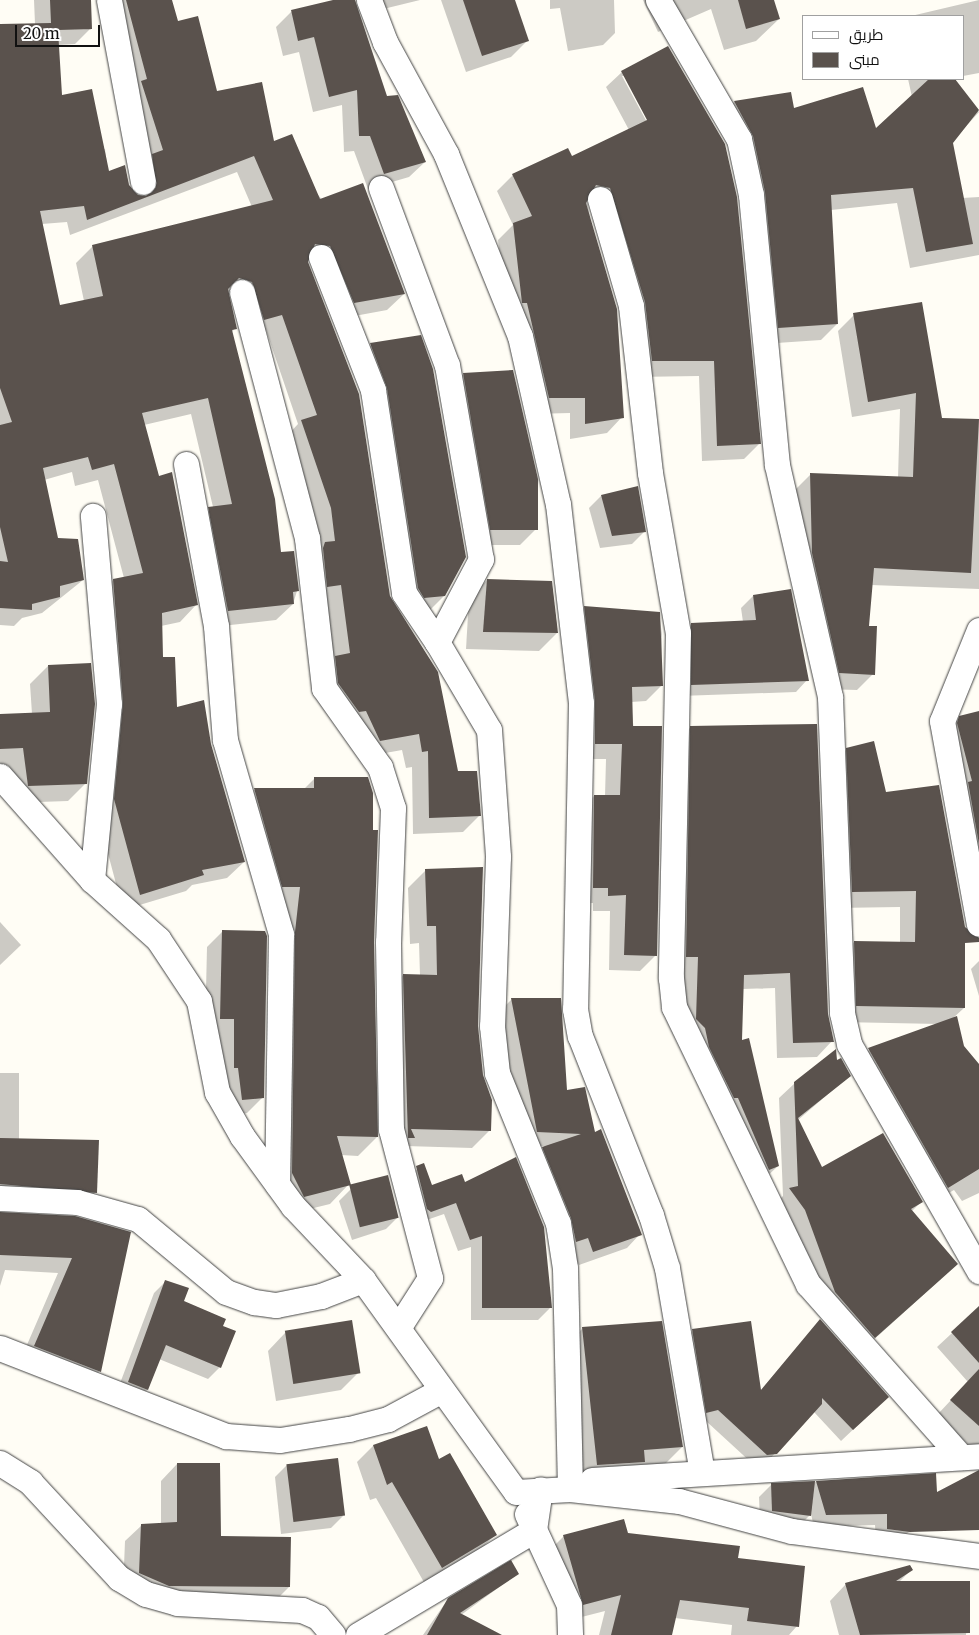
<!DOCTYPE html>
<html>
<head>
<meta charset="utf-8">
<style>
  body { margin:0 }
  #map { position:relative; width:979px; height:1635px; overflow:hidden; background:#fffdf5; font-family:Merriweather,Cairo,serif }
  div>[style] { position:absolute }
  .shadow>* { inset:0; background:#0003 }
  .building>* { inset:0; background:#5a524d; transform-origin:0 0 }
  .roads { filter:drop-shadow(0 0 1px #444) drop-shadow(0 0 1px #444) }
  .street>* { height:25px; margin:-12.5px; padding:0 12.5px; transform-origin:12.5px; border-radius:12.5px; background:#fff }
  span { translate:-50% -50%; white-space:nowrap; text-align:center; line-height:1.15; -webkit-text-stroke:5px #fff; paint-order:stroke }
  .legend { position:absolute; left:802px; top:15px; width:162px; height:65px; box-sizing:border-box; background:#fff; border:1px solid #a0a0a0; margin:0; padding:6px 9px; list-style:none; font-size:15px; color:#111 }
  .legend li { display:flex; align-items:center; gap:10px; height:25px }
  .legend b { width:25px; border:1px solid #a0a0a0 }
  .scale { position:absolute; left:15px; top:25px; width:85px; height:22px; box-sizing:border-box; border:2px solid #111; border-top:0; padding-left:6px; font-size:15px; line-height:18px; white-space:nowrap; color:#111; -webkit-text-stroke:4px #fff; paint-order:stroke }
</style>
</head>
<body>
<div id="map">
  <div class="shadow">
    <i style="clip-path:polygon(34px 0,90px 0,91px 28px,75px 44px,57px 45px,61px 97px,0 146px,0 25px,35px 24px)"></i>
    <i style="clip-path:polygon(evenodd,105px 0,171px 0,177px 22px,216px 92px,273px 143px,404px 294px,387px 310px,338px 319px,314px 262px,307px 259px,389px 596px,457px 772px,479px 816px,463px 832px,413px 834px,412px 767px,406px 768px,402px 750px,363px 757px,342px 728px,285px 438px,298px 424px,266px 330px,248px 336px,240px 305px,228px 293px,235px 328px,232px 332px,280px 554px,297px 591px,293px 604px,276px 620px,212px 627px,193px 524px,213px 507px,191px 414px,144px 425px,196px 605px,180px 622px,161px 626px,162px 659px,176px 708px,210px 744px,244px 862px,227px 878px,192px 885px,186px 891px,123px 910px,98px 816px,97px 597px,113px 580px,124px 578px,98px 480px,75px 486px,72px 472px,44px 480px,57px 540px,83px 580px,42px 613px,22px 618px,14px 626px,0 625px,0 634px,0 172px,105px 149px,108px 172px,124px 166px,131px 193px,141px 196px,105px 0,237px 172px,252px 207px,93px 246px,76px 263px,84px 301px,59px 306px,42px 224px,67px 222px,70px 235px,237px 172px)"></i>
    <i style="clip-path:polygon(339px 0,355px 0,386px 97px,425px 162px,409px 177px,368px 189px,354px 151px,344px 152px,342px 105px,313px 112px,299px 52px,283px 56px,276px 27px,291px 12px)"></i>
    <i style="clip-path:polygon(359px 0,420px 0,367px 13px)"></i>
    <i style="clip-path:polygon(441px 0,514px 0,527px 41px,511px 57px,466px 72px)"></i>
    <i style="clip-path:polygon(550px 0,614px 0,615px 33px,603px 45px,568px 51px,560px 8px,550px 9px)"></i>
    <i style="clip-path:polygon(643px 0,773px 0,779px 19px,756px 41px,724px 50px,711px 9px,658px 32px)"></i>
    <i style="clip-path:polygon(979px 0,979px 73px,963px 76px,963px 16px,911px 16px)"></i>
    <i style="clip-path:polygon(evenodd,668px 48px,759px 444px,744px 459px,702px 461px,699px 376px,636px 377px,598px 211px,587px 200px,622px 417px,607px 433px,570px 439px,570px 413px,533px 414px,507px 318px,498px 240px,513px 225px,497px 191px,513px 175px,572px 158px,629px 130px,606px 87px,622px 72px,668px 48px,622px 76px,625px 76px,651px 125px,649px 126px,622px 76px)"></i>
    <i style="clip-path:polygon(908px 79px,953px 79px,979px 112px,951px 143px,962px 198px,979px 197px,979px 255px,910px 268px,897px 203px,831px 210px,837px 324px,821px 340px,762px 344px,737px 152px,718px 118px,734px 102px,790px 93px,793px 110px,875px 131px,912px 97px)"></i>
    <i style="clip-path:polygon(854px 315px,941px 419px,979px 420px,979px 589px,871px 585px,868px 627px,873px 674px,857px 690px,823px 689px,794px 491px,810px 475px,898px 478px,900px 409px,852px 417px,838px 331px)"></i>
    <i style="clip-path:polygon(420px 337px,444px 596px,427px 613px,408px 614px,371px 405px,354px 361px,371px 345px)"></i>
    <i style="clip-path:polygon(463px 374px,536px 529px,520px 545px,475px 545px,448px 390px)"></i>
    <i style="clip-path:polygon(601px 496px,644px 532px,632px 544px,600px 548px,589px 508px)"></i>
    <i style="clip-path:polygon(487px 580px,557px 633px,539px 651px,466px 649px,469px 598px)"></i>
    <i style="clip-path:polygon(753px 596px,807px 680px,796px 692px,680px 696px,679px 636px,691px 624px,743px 622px,741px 608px)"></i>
    <i style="clip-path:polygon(585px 607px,659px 613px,662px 634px,661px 686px,646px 701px,631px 702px,656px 955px,640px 971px,609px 970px,610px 911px,593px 911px,593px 903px,578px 903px,578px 812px,594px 796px,605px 796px,606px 759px,579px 759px,569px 623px)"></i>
    <i style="clip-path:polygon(48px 666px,86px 783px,68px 801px,10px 803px,0 771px,0 716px,32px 714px,30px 684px)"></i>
    <i style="clip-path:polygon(979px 712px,979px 915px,941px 736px,960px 717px)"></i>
    <i style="clip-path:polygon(691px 727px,826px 1014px,832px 1041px,817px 1057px,777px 1058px,775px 988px,743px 989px,740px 1042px,778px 1166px,762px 1181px,681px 1035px,675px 742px)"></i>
    <i style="clip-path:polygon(847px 749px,885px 794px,964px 1008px,952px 1019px,963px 1047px,979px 1067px,979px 1193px,962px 1201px,954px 1190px,933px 1202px,854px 1064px,869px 1050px,939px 1024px,840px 1022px,838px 959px,854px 942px,900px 943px,900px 907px,836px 908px,831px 765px)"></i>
    <i style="clip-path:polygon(315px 778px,372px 942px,377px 1137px,358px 1156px,341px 1155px,349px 1184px,330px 1204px,285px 1215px,276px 952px,235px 809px,254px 790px,304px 789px)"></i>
    <i style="clip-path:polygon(426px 870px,476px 1026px,490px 1130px,472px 1148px,405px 1146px,386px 993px,403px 975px,420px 976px,419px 943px,410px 944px,408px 888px)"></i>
    <i style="clip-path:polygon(0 922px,21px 945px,0 965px)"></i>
    <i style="clip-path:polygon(222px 932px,263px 1097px,247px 1113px,227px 1116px,205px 1034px,207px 947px)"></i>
    <i style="clip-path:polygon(979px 961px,979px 996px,971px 969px)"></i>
    <i style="clip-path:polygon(512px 999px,640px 1234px,627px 1248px,579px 1265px,529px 1162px,545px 1146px,523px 1146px,498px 1013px)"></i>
    <i style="clip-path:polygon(836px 1062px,849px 1076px,798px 1120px,821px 1168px,921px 1202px,912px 1211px,941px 1279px,859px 1353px,775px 1204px,783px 1196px,779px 1098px,795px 1083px)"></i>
    <i style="clip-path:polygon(0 1073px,19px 1073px,19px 1140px,96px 1192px,81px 1207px,0 1200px)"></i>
    <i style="clip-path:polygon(423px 1165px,431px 1186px,464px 1184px,550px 1308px,538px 1320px,471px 1320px,471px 1247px,458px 1251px,444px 1214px,418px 1223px,404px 1179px)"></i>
    <i style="clip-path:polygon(351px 1189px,398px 1217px,386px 1229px,352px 1240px,339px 1201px)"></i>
    <i style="clip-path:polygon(0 1214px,74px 1218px,100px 1371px,85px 1386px,20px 1361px,58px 1273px,5px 1270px,0 1286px)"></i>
    <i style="clip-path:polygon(166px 1281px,183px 1301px,222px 1326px,220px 1367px,208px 1379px,159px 1359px,147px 1390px,135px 1402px,116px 1394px,154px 1293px)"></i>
    <i style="clip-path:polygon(979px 1308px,979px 1455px,937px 1415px,968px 1382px,937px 1347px)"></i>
    <i style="clip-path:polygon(820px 1321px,876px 1408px,841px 1441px,814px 1412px,764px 1465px,755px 1466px,706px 1421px,695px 1423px,681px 1342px,693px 1331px,760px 1391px)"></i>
    <i style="clip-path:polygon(583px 1328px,682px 1447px,665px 1464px,580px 1482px,565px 1346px)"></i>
    <i style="clip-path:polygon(285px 1333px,359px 1372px,341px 1390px,276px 1401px,268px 1351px)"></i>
    <i style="clip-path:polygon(426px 1427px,438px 1461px,495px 1535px,479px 1551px,425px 1584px,376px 1498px,370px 1500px,357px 1462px,373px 1446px)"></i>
    <i style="clip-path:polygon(177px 1464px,219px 1537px,289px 1587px,273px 1603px,123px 1590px,125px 1541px,142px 1525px,161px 1524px,161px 1481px)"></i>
    <i style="clip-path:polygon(287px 1465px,343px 1516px,331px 1528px,281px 1534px,275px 1477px)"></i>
    <i style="clip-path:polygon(816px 1482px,924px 1518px,896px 1544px,876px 1541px,875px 1525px,814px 1527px,811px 1514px,798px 1527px,760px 1522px,759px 1497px,771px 1485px)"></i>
    <i style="clip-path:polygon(627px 1534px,737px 1560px,797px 1626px,789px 1635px,731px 1635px,732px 1625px,675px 1618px,670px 1635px,599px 1635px,605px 1611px,566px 1621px,547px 1553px,564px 1536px)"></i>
    <i style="clip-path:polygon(911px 1570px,899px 1582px,969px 1582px,966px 1635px,839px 1635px,830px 1601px,846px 1584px)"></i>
    <i style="clip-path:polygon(517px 1574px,461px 1615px,497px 1635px,423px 1635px,448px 1599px)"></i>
  </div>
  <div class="building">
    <i style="clip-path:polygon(evenodd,50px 0,91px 0,92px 29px,58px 30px,62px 95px,92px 89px,109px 171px,125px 165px,129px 185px,138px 195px,146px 196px,156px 187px,152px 154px,163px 150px,141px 81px,147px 79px,126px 0,172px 0,178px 21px,198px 16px,217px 91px,262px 82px,274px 141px,292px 134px,320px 199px,363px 183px,405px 294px,354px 303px,330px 246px,315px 244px,308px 262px,359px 394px,390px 596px,438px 672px,458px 771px,477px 771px,481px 816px,429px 818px,428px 751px,422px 752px,419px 734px,380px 741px,366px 711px,359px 712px,338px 683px,335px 656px,350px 653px,341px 585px,327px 587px,323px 548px,325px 542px,335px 541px,331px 508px,301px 420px,317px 415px,282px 315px,264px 320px,252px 282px,239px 278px,228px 289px,237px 329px,232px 330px,275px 499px,281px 552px,294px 551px,299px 591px,293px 592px,294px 604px,228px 611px,208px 507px,232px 504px,208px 398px,142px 413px,159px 476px,172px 472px,198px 605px,162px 613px,163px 657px,175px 657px,177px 707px,204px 700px,211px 744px,245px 862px,202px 870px,204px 875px,140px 895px,114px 799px,123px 703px,113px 579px,143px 573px,114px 464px,92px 470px,88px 457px,43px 468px,58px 538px,78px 539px,84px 580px,60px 586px,60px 597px,32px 604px,32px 610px,0 608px,0 561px,8px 562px,0 527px,0 425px,12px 422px,0 388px,0 24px,51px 23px,50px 0,254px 156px,273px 200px,92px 245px,103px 296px,60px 305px,40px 211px,84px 206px,87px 220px,254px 156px)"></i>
    <i style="clip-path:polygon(333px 0,355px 0,387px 96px,398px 95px,426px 162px,384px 174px,370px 136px,359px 136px,357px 90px,329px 97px,314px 37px,298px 41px,291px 10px)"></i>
    <i style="clip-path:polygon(463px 0,515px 0,529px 41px,482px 56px)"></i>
    <i style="clip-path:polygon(738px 0,774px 0,780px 19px,746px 29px)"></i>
    <i style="clip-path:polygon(668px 46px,725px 144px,737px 197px,761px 444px,717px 446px,714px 361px,652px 361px,645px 302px,610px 188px,596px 185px,586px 203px,617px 309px,624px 418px,585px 424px,585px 398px,549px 398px,527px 303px,522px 303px,513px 223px,532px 216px,512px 174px,568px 148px,572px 156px,647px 120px,621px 71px)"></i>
    <i style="clip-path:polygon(929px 79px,955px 79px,979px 110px,953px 143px,973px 244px,926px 252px,913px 188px,831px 195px,838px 324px,778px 328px,765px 192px,753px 136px,734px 101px,791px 92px,794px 108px,863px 87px,876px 128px)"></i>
    <i style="clip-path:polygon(922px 302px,942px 418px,979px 419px,971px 573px,874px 568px,869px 626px,877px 626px,875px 675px,839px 673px,812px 553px,810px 473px,913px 477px,916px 393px,868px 402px,853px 313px)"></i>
    <i style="clip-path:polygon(421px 335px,433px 369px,466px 557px,445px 596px,424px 598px,418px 588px,387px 388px,370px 343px)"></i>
    <i style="clip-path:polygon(513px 370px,538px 479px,538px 530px,490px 530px,463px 373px)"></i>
    <i style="clip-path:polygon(638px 486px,646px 532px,612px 536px,601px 495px)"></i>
    <i style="clip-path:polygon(487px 579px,552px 581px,558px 633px,483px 632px)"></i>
    <i style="clip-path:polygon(791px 589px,809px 681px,691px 685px,691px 623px,756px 620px,753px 595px)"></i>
    <i style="clip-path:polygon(584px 606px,660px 612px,663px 686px,632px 687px,633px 726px,662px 726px,657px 956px,624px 955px,626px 895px,608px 896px,608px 888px,593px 888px,594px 795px,620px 795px,622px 744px,595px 744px,595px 701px)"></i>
    <i style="clip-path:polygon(91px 663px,95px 704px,87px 784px,28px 786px,23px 748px,0 749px,0 714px,50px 712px,48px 665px)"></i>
    <i style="clip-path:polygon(979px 711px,979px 844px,968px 782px,972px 781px,957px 723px,959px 716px)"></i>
    <i style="clip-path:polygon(817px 724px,828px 1014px,834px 1042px,793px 1043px,790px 973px,744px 975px,742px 1040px,749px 1038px,779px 1166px,769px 1170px,738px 1098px,734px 1098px,709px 1047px,705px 1028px,696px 1019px,698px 957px,686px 957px,690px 726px)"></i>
    <i style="clip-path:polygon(874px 741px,886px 792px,939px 785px,965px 927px,979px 938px,979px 942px,965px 943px,965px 1008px,856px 1006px,854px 941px,915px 942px,916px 891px,852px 892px,846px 748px)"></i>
    <i style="clip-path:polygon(314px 777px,368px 777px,373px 793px,373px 830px,378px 830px,374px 942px,378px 1137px,337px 1136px,351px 1185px,304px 1197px,292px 1173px,295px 932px,300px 887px,282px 887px,254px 788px,314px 788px)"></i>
    <i style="clip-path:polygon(483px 867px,478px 1026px,483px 1075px,492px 1100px,491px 1131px,411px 1129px,415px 1138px,408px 1138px,403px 974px,437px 975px,436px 926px,427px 926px,425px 869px)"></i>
    <i style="clip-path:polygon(222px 930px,265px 931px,267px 936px,264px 1098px,242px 1100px,238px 1068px,234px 1068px,234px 1019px,220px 1019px)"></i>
    <i style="clip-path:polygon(511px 998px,561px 998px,567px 1090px,585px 1087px,595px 1132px,601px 1129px,642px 1235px,593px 1252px,588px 1238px,576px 1242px,571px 1218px,542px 1147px,581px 1134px,537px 1132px)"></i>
    <i style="clip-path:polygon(957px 1016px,964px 1046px,979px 1064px,979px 1169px,948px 1188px,868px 1048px)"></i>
    <i style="clip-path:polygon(836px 1049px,837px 1060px,841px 1058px,851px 1076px,798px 1118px,822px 1167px,883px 1133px,923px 1202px,911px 1209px,958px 1264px,875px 1338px,835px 1292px,805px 1210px,789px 1188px,798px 1186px,794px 1082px)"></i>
    <i style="clip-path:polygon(0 1138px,99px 1140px,97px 1193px,0 1184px)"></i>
    <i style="clip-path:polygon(516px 1157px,544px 1227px,552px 1308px,482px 1308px,482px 1236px,470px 1240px,456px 1203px,431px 1212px,427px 1209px,416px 1166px,424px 1163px,432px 1185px,462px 1174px,465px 1182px)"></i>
    <i style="left:388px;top:1175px;width:44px;height:40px;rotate:76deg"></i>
    <i style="clip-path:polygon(0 1212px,75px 1216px,131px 1232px,101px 1372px,34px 1346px,72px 1258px,0 1255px)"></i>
    <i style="clip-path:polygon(165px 1280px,189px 1288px,184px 1301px,226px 1319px,223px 1326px,236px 1331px,221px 1368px,166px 1345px,148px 1390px,128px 1382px)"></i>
    <i style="clip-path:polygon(979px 1306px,979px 1363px,951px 1332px)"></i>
    <i style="clip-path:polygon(820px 1319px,889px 1397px,853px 1430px,822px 1398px,822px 1404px,777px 1454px,767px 1455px,718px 1410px,706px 1413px,692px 1329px,751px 1321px,761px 1390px)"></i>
    <i style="left:352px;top:1320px;width:54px;height:68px;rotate:81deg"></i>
    <i style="clip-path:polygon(662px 1321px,683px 1447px,644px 1450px,645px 1462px,597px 1465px,582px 1327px)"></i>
    <i style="clip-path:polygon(979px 1369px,979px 1426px,950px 1400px)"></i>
    <i style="clip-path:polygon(427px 1426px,439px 1459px,450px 1453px,497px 1535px,442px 1568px,392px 1482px,387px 1485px,373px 1445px)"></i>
    <i style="left:338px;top:1458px;width:58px;height:52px;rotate:83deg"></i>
    <i style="clip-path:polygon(177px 1463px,220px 1463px,221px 1536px,291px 1537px,290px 1587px,169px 1586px,139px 1573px,141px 1524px,177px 1522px)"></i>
    <i style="clip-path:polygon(979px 1470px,979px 1530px,910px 1532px,887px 1529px,887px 1514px,826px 1515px,816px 1481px,936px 1473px,937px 1492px)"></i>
    <i style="clip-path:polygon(815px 1481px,811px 1516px,772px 1511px,771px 1483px)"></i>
    <i style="clip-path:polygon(624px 1519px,628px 1533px,740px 1546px,738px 1558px,805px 1566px,799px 1627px,747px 1621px,749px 1608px,680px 1600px,672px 1635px,611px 1635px,621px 1595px,583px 1605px,563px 1535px)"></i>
    <i style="clip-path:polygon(511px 1560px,519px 1574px,460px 1613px,502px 1635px,427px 1635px,448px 1598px)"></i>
    <i style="clip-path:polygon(910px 1565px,913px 1570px,896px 1581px,970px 1581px,970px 1633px,860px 1635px,845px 1583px)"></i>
  </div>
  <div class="roads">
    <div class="street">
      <i style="left:109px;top:0;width:185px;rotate:79.4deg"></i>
      <i style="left:369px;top:0;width:45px;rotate:69.1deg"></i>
      <i style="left:385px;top:42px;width:128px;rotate:61.4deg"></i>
      <i style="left:446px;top:154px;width:196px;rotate:67.9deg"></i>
      <i style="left:520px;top:336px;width:172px;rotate:77.3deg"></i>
      <i style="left:558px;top:504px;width:200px;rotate:83.4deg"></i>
      <i style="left:581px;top:703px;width:306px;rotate:91.1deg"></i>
      <i style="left:575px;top:1009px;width:27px;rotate:80deg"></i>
      <i style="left:580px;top:1036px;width:193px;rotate:68.4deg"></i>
      <i style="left:651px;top:1215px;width:55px;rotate:73.2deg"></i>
      <i style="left:667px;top:1268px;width:207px;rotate:80.3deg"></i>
      <i style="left:658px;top:0;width:161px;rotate:59.8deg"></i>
      <i style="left:739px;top:139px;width:57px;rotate:77.9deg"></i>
      <i style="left:751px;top:195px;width:271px;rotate:84.5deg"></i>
      <i style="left:777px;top:465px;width:238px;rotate:77.1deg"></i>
      <i style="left:830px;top:697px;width:316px;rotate:87.8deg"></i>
      <i style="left:842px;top:1013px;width:32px;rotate:77deg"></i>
      <i style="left:849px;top:1044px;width:262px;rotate:60.2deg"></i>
      <i style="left:381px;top:188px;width:189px;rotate:69.6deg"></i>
      <i style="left:447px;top:365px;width:197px;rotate:80.1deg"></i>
      <i style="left:481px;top:559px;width:94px;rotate:117.9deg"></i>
      <i style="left:437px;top:642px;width:102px;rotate:59.4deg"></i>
      <i style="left:489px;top:730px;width:127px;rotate:85.9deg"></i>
      <i style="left:498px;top:857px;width:169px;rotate:92deg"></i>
      <i style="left:492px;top:1026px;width:47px;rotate:83.9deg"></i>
      <i style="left:497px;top:1073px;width:162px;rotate:67.9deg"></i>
      <i style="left:558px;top:1223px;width:46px;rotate:81.2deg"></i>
      <i style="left:565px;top:1268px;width:221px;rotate:88.7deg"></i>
      <i style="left:600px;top:199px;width:111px;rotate:73.8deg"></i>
      <i style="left:631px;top:306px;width:168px;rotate:83.5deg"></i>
      <i style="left:650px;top:473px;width:162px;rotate:80.1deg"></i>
      <i style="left:678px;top:633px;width:345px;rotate:91.2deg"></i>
      <i style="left:671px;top:978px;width:29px;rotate:84deg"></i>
      <i style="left:674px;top:1007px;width:308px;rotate:64.2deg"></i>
      <i style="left:808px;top:1284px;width:231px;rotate:48.5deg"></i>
      <i style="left:321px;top:257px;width:143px;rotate:68.6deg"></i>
      <i style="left:373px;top:390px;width:205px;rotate:81.3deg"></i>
      <i style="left:404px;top:593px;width:59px;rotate:56deg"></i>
      <i style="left:242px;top:292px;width:254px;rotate:75.2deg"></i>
      <i style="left:307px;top:538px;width:151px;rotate:83.5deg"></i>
      <i style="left:324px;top:688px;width:97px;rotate:54.7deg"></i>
      <i style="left:380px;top:767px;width:43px;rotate:72.4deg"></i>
      <i style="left:393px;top:808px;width:134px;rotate:92.1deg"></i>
      <i style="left:388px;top:942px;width:187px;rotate:89.1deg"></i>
      <i style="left:391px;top:1129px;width:154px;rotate:75.3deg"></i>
      <i style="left:430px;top:1278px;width:59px;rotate:122.6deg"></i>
      <i style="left:186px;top:464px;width:165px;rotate:79.5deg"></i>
      <i style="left:216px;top:626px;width:114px;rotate:85.5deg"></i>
      <i style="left:225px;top:740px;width:202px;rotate:73.9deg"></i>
      <i style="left:281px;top:934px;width:250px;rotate:90.9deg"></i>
      <i style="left:979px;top:630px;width:98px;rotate:112.1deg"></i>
      <i style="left:942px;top:721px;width:206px;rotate:79.7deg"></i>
      <i style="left:0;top:776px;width:139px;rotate:48.5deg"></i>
      <i style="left:92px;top:880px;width:89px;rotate:41.8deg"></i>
      <i style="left:158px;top:939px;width:74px;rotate:56.5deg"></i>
      <i style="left:199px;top:1001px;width:93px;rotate:78.8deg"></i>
      <i style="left:217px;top:1092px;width:51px;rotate:60.4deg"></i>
      <i style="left:242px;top:1136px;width:87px;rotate:53.9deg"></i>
      <i style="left:293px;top:1206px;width:102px;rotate:46.6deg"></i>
      <i style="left:363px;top:1280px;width:261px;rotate:54.2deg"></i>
      <i style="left:516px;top:1492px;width:54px;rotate:-3.2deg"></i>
      <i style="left:570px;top:1489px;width:110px;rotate:6.3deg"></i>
      <i style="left:679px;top:1501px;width:117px;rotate:14.9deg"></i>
      <i style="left:792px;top:1531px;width:189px;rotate:7.6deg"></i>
      <i style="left:92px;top:880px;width:177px;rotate:-84.5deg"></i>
      <i style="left:109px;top:704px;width:189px;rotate:-94.9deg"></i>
      <i style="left:0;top:1198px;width:77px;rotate:3deg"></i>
      <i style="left:77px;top:1202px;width:63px;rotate:15.6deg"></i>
      <i style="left:138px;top:1219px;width:114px;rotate:39.7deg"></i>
      <i style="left:226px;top:1292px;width:30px;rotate:20deg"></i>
      <i style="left:254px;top:1302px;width:22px;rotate:8deg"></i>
      <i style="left:276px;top:1305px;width:46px;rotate:-11.3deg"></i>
      <i style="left:321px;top:1296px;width:45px;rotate:-20.9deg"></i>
      <i style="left:0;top:1348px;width:243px;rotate:21.3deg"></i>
      <i style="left:226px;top:1436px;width:54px;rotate:4.2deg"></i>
      <i style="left:280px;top:1440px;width:70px;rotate:-9.1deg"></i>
      <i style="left:349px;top:1429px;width:40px;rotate:-14.4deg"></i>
      <i style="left:388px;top:1419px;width:59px;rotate:-28.3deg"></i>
      <i style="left:0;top:1463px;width:36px;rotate:32deg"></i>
      <i style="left:30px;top:1482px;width:131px;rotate:47.2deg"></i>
      <i style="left:119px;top:1578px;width:31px;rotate:31deg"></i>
      <i style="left:146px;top:1594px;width:32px;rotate:16deg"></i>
      <i style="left:177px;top:1603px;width:125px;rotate:3.2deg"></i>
      <i style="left:302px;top:1610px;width:17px;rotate:24deg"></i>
      <i style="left:318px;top:1617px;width:23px;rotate:50deg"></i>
      <i style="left:592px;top:1480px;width:388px;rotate:-3.5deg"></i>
      <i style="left:527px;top:1514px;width:100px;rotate:65.2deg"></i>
      <i style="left:569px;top:1605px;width:30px;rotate:88deg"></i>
      <i style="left:358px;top:1635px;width:205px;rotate:-30.8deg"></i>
      <i style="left:534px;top:1530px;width:41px;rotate:-81.7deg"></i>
    </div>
  </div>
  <ul class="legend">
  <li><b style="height:6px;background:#fff"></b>طريق</li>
  <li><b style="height:14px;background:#5a524d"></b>مبنى</li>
  </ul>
  <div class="scale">20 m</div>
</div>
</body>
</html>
